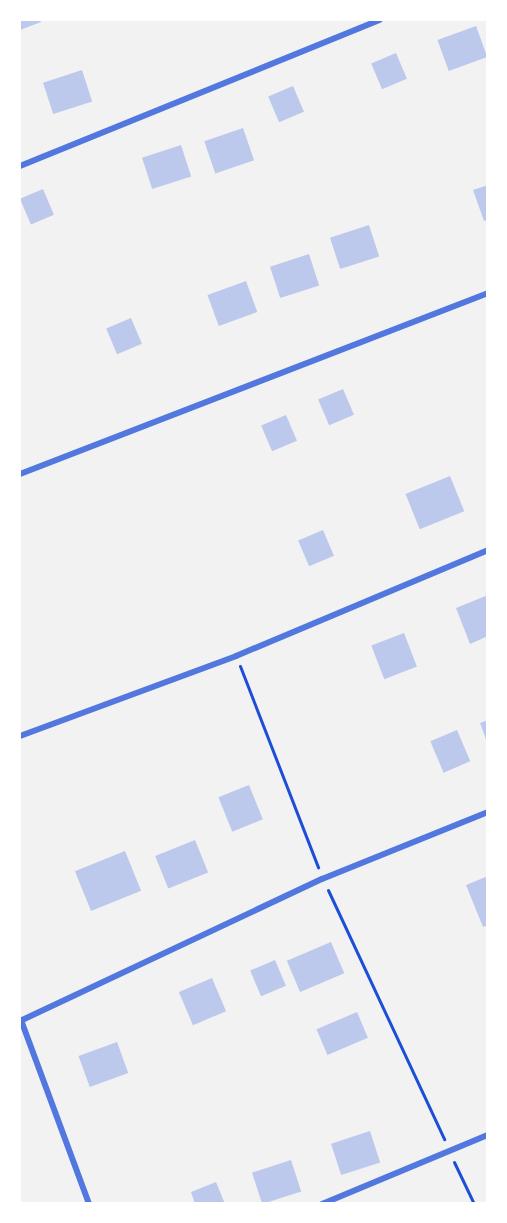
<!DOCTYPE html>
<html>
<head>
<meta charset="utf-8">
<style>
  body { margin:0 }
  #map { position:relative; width:507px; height:1223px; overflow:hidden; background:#f2f2f2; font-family:"Exo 2",sans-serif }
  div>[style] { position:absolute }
  .building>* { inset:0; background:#bdc9ec; transform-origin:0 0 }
  .path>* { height:3px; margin:-1.5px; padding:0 1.5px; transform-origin:1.5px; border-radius:1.5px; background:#1d4ed8 }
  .minor>* { height:6px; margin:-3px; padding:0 3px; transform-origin:3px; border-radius:3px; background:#5277de }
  span { translate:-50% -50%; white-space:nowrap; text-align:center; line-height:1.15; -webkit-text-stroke:4.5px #fff; paint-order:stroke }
  .frame { position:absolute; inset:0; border:21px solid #fff; pointer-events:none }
</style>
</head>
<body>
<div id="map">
  <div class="building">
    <i style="clip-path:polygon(20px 20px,40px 20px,41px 22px,20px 30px)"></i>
    <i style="left:476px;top:26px;width:33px;height:41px;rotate:70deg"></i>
    <i style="left:396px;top:53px;width:28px;height:27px;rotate:67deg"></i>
    <i style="left:82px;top:70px;width:33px;height:41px;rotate:72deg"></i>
    <i style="left:293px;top:86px;width:28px;height:27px;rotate:67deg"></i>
    <i style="left:243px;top:128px;width:34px;height:41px;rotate:71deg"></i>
    <i style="left:181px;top:145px;width:33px;height:41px;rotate:72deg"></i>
    <i style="clip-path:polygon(488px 185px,488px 220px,484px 221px,473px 190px)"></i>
    <i style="left:43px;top:189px;width:28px;height:25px;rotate:67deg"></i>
    <i style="left:369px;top:225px;width:33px;height:41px;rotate:72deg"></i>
    <i style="left:309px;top:254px;width:33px;height:41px;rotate:72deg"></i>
    <i style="left:246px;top:281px;width:33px;height:41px;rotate:70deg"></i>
    <i style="left:131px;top:318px;width:28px;height:27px;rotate:67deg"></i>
    <i style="left:343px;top:389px;width:28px;height:27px;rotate:67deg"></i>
    <i style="left:286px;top:415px;width:28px;height:27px;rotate:67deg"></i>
    <i style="left:450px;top:476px;width:38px;height:48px;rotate:68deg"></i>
    <i style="left:323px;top:530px;width:28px;height:27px;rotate:67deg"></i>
    <i style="clip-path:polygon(488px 595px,488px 636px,470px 644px,456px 608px)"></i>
    <i style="left:404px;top:633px;width:36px;height:35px;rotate:69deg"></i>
    <i style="clip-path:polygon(488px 720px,488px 742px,487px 742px,480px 723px)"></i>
    <i style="left:457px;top:730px;width:34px;height:29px;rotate:67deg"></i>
    <i style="left:249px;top:785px;width:37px;height:33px;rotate:68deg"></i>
    <i style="left:195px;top:840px;width:35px;height:43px;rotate:68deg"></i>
    <i style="left:125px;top:851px;width:43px;height:54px;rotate:68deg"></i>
    <i style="clip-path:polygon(488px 876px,488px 925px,483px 927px,466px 885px)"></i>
    <i style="left:331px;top:942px;width:34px;height:48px;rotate:67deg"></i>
    <i style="left:275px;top:960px;width:28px;height:27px;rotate:67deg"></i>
    <i style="left:212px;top:978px;width:36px;height:36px;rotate:67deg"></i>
    <i style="left:357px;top:1012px;width:28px;height:44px;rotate:67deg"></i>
    <i style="left:117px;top:1042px;width:33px;height:41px;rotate:70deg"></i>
    <i style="left:370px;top:1131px;width:33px;height:41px;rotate:72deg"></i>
    <i style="left:291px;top:1160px;width:33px;height:41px;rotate:72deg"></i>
    <i style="clip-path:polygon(216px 1182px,225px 1204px,195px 1204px,191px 1192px)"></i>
  </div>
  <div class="path">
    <i style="left:240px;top:666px;width:216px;rotate:68.8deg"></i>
    <i style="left:328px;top:890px;width:275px;rotate:65deg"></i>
    <i style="left:454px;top:1162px;width:47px;rotate:64.5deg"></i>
  </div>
  <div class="minor">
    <i style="left:20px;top:166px;width:388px;rotate:-22.1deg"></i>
    <i style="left:20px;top:474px;width:502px;rotate:-21.14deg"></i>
    <i style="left:20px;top:736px;width:230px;rotate:-20.3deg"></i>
    <i style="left:236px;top:656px;width:273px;rotate:-22.8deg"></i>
    <i style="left:21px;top:1020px;width:196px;rotate:69.7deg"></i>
    <i style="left:20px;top:1021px;width:334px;rotate:-25.2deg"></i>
    <i style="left:322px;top:879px;width:179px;rotate:-22deg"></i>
    <i style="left:322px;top:1204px;width:180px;rotate:-22.6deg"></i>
  </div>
  <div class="frame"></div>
</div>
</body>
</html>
